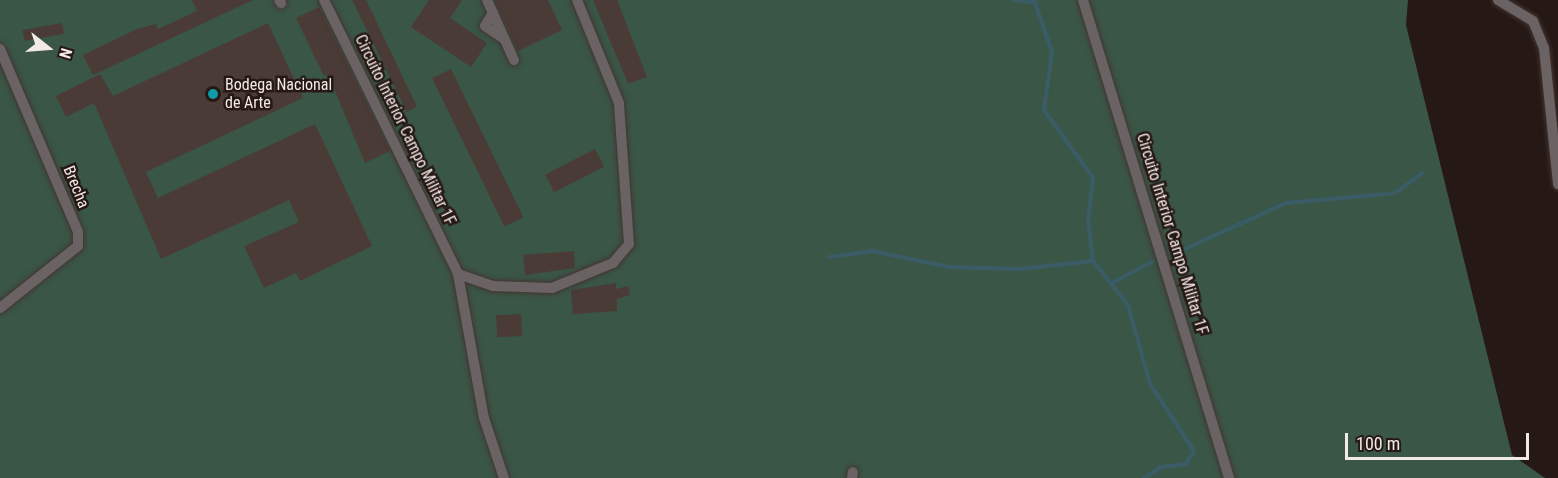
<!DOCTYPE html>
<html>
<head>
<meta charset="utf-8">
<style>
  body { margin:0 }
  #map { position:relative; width:1558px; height:478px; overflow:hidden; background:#261814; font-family:"Roboto Condensed",sans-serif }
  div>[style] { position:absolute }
  .forest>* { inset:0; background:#3a5647 }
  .stream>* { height:4px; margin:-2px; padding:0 2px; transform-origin:2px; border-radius:2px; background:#3a5c67 }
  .building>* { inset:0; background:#4b3b36; transform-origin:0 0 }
  .roads { filter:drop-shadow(0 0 2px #433531) drop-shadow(0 0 2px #433531) }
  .street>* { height:10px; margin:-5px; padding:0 5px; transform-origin:5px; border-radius:5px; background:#6a6263 }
  .dots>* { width:16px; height:16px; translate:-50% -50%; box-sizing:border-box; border:3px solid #261814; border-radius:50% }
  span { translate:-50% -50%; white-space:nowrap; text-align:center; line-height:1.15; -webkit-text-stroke:5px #261814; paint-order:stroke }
  .poi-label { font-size:16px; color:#f3e9e6 }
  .left { translate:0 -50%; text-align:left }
  .street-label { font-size:16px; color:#f3e9e6 }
  .north { position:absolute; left:18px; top:18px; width:60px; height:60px; -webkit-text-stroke:4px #261814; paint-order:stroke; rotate:107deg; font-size:16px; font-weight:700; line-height:24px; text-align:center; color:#f3e9e6 }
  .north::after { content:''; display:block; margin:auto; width:21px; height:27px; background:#f3e9e6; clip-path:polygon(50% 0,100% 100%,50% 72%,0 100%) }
  .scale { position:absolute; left:1345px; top:433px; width:184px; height:27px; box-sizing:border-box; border:3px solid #f3e9e6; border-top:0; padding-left:8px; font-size:18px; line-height:21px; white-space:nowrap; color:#f3e9e6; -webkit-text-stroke:4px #261814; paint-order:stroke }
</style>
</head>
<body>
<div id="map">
  <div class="forest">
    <i style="clip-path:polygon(0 0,1408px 0,1406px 25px,1512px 455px,1545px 478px,0 478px)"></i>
  </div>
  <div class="stream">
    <i style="left:1014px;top:0;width:23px;rotate:7deg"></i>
    <i style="left:1034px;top:0;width:55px;rotate:70.9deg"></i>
    <i style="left:1052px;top:52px;width:59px;rotate:97.9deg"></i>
    <i style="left:1044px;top:110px;width:84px;rotate:54.2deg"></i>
    <i style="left:1093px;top:178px;width:42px;rotate:96.8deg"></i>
    <i style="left:1088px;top:220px;width:41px;rotate:83deg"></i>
    <i style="left:1093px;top:261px;width:56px;rotate:51.5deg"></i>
    <i style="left:1128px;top:305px;width:82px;rotate:74.4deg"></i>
    <i style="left:1150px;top:384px;width:80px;rotate:56.7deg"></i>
    <i style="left:1194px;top:451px;width:15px;rotate:122deg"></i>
    <i style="left:1186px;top:464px;width:25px;rotate:173deg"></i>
    <i style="left:1161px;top:467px;width:20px;rotate:147deg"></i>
    <i style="left:1174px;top:254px;width:123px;rotate:-24.5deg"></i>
    <i style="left:1286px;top:203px;width:109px;rotate:-5.2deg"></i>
    <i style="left:1395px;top:193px;width:34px;rotate:-36deg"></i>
    <i style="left:829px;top:257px;width:44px;rotate:-7.8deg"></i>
    <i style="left:873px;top:251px;width:77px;rotate:12deg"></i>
    <i style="left:948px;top:267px;width:71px;rotate:1.6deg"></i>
    <i style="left:1019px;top:269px;width:74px;rotate:-6.2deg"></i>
    <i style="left:1114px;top:282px;width:44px;rotate:-28.3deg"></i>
  </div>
  <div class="building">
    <i style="clip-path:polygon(192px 0,253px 0,93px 75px,83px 55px,137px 29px,156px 24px,158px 29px,197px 11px)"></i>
    <i style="clip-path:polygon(352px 0,366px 0,417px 107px,407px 112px)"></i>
    <i style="clip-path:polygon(429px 0,462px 0,450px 18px,487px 43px,471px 67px,411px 27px)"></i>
    <i style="clip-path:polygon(495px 0,548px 0,562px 30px,518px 51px)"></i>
    <i style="clip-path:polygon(593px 0,617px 0,647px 77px,628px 84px)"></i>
    <i style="clip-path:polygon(319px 7px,390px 151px,365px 163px,328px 74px,324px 76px,296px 18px)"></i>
    <i style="left:62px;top:23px;width:11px;height:40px;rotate:80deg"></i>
    <i style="clip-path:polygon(268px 23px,303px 98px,146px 172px,158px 198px,315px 124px,372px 246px,300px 281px,296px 273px,264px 288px,244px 246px,299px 222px,289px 200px,161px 259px,94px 103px,66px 117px,56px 96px,100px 74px,113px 96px)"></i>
    <i style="left:451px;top:69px;width:165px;height:21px;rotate:64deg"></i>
    <i style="left:595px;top:149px;width:20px;height:56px;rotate:63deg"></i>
    <i style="clip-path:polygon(574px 251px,575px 268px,525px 275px,523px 255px)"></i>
    <i style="clip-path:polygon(616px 283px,616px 289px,628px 286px,630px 295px,617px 299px,617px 311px,573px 314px,571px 290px)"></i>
    <i style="left:521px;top:314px;width:22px;height:25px;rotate:87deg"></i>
  </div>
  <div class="roads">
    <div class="street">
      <i style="left:279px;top:0;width:4px;rotate:56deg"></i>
      <i style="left:324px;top:0;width:305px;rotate:63.9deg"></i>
      <i style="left:458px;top:274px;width:146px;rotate:79.8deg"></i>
      <i style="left:484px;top:418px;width:63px;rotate:71.6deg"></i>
      <i style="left:487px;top:0;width:66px;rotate:65.8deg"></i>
      <i style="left:1083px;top:0;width:500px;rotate:73deg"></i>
      <i style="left:1498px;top:0;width:41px;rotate:31deg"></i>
      <i style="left:1533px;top:21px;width:29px;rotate:68deg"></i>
      <i style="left:1544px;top:48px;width:137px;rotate:84.1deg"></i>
      <i style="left:493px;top:13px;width:15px;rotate:122deg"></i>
      <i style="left:485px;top:26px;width:23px;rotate:34deg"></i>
      <i style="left:0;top:49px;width:199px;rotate:66.9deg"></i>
      <i style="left:78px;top:232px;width:14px;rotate:90deg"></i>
      <i style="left:78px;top:246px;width:100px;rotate:141.5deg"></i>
      <i style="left:458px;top:274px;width:37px;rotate:19deg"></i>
      <i style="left:493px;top:286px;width:59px;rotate:1.9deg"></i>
      <i style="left:552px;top:288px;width:66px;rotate:-22.3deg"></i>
      <i style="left:613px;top:263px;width:25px;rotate:-50deg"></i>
      <i style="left:629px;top:244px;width:141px;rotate:-94.1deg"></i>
      <i style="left:619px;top:103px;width:111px;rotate:-112.2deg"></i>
      <i style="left:852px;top:478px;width:6px;rotate:-81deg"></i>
    </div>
  </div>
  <div class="dots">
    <i style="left:213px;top:94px;background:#0f9aa8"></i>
  </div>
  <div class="poi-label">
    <span class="left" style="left:225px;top:94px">Bodega Nacional<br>de Arte</span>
  </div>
  <div class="street-label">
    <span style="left:405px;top:130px;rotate:64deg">Circuito Interior Campo Militar 1F</span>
    <span style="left:76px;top:187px;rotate:68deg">Brecha</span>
    <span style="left:1172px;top:234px;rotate:73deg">Circuito Interior Campo Militar 1F</span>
  </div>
  <div class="north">N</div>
  <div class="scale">100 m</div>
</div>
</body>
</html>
